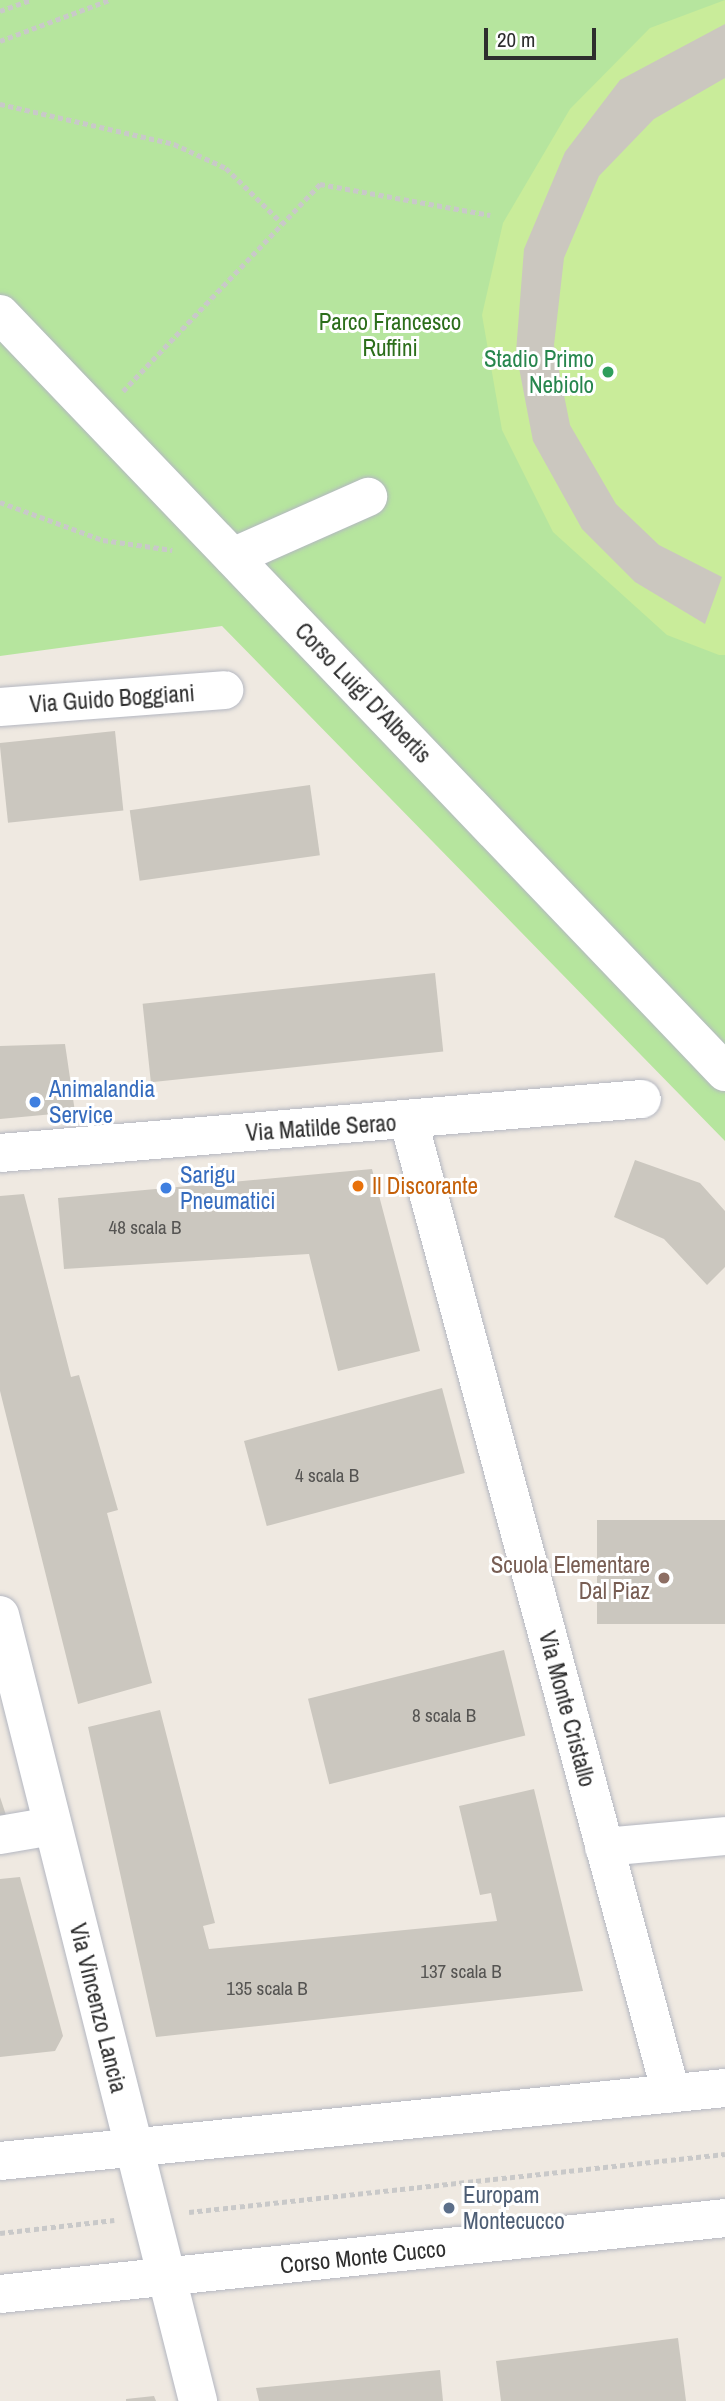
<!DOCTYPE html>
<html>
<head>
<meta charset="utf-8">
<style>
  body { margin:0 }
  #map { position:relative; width:725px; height:2401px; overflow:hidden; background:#efe9e1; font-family:"Archivo Narrow",sans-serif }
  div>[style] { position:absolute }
  .green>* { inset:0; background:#b6e59e }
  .pitch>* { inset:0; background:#c9ec9a }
  .building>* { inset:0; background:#cbc7bf; transform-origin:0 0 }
  .path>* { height:4.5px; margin-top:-2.25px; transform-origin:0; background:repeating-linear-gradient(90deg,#c9c9c9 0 5px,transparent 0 8.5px) }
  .roads { filter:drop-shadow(0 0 2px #b4b7c1) drop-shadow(0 0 2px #b4b7c1) }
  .minor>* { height:38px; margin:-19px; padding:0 19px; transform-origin:19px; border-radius:19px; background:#fff }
  .dots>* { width:19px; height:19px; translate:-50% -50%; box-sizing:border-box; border:4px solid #fff; border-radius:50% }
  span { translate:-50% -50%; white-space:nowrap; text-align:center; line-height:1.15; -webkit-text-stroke:6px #fff; paint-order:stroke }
  .number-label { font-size:19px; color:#555452 }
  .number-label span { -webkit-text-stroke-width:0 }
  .park-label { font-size:23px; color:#2c6e1b }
  .leisure-label { font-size:23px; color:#27864d }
  .right { translate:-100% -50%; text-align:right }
  .street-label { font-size:23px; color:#2e2e2e }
  .shop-label { font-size:23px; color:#366cbe }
  .left { translate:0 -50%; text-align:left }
  .food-label { font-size:23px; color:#c56008 }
  .education-label { font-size:23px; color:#785e54 }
  .service-label { font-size:23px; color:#4e5e75 }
  .scale { position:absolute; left:484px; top:28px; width:112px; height:32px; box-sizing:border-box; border:4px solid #2e2e2e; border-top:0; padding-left:9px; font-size:21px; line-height:24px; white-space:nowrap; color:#2e2e2e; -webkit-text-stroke:5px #fff; paint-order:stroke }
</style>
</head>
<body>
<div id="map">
  <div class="green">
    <i style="clip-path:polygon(0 0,725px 0,725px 1141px,222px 626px,0 656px)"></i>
  </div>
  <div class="pitch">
    <i style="clip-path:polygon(725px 0,725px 655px,719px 655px,667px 635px,553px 532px,502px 430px,482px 315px,503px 223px,570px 109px,650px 28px)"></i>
  </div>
  <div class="building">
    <i style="clip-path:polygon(725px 24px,725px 78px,654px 119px,599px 176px,564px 258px,554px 345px,570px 425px,616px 504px,659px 545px,722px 577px,705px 624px,635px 582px,582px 529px,533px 441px,516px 352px,524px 249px,565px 152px,620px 80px)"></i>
    <i style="left:115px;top:731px;width:80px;height:116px;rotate:84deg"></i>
    <i style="left:310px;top:785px;width:71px;height:182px;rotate:82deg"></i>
    <i style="left:435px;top:973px;width:79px;height:294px;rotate:84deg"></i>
    <i style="clip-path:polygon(65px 1044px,75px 1112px,0 1119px,0 1046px)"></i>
    <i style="clip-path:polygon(635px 1160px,700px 1183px,725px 1211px,725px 1267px,707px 1285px,664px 1239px,614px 1217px)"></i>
    <i style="clip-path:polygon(372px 1169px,420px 1351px,338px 1371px,309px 1254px,64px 1269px,58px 1198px)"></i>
    <i style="clip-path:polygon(24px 1194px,71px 1377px,79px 1375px,118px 1510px,107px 1513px,152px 1683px,78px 1704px,0 1391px,0 1196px)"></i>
    <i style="left:442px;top:1388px;width:88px;height:205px;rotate:75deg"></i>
    <i style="left:725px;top:1520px;width:104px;height:128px;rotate:90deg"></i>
    <i style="left:504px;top:1650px;width:88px;height:202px;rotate:76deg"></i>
    <i style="clip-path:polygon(160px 1710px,215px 1923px,203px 1926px,209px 1949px,497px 1921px,491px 1893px,480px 1895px,459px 1806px,534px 1789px,583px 1991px,156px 2037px,88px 1727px)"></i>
    <i style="clip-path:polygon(0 1797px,6px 1815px,0 1821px)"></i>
    <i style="clip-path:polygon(20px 1877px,63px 2036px,55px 2051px,0 2057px,0 1879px)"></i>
    <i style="clip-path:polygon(678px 2338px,686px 2401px,501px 2401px,496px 2361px)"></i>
    <i style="clip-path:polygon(440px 2370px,443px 2401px,259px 2401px,256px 2388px)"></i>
    <i style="clip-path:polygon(154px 2396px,156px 2401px,126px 2401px,126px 2399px)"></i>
  </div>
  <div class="path">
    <i style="left:0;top:11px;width:32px;rotate:-20deg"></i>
    <i style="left:0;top:41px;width:116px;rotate:-20.6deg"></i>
    <i style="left:0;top:104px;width:179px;rotate:12.9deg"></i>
    <i style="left:174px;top:144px;width:57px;rotate:24.8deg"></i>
    <i style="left:226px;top:168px;width:78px;rotate:44.5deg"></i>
    <i style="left:123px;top:391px;width:286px;rotate:-46.4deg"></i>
    <i style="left:320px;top:184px;width:173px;rotate:10.3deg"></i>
    <i style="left:0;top:502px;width:110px;rotate:20.3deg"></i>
    <i style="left:103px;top:540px;width:70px;rotate:8.2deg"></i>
    <i style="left:189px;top:2212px;width:539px;rotate:-6.18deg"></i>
    <i style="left:0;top:2233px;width:115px;rotate:-6.5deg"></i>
  </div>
  <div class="roads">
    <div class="minor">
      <i style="left:0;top:314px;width:1049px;rotate:46.27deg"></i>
      <i style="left:233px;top:557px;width:148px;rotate:-24deg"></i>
      <i style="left:0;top:707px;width:225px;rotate:-4.3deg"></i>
      <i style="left:409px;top:1122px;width:1006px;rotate:74.9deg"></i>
      <i style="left:0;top:1153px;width:644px;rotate:-4.81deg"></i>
      <i style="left:0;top:1615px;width:811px;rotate:75.86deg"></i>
      <i style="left:0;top:1835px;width:53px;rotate:-9.8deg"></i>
      <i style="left:604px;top:1847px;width:121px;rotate:-5.2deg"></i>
      <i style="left:0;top:2161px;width:729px;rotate:-5.75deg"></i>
      <i style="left:0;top:2294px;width:729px;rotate:-5.98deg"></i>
    </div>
  </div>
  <div class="dots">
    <i style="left:608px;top:372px;background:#2e9e5b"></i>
    <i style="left:35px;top:1102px;background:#3f7fe0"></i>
    <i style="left:358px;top:1186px;background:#e8710a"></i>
    <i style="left:166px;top:1188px;background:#3f7fe0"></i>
    <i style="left:664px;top:1578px;background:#8d6e63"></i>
    <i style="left:449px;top:2208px;background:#5c6f8a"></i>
  </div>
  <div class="number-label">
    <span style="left:145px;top:1228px">48 scala B</span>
    <span style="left:327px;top:1476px">4 scala B</span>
    <span style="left:444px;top:1716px">8 scala B</span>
    <span style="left:461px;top:1972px">137 scala B</span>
    <span style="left:267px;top:1989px">135 scala B</span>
  </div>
  <div class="park-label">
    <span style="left:390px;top:335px">Parco Francesco<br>Ruffini</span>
  </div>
  <div class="leisure-label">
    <span class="right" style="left:594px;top:372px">Stadio Primo<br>Nebiolo</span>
  </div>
  <div class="street-label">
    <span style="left:363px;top:693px;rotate:46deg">Corso Luigi D'Albertis</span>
    <span style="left:112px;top:699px;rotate:-4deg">Via Guido Boggiani</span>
    <span style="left:321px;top:1128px;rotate:-4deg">Via Matilde Serao</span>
    <span style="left:567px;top:1709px;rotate:75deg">Via Monte Cristallo</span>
    <span style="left:98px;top:2008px;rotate:76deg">Via Vincenzo Lancia</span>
    <span style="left:363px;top:2257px;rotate:-6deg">Corso Monte Cucco</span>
  </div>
  <div class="shop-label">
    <span class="left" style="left:49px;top:1102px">Animalandia<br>Service</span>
    <span class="left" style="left:180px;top:1188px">Sarigu<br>Pneumatici</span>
  </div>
  <div class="food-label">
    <span class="left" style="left:372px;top:1186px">Il Discorante</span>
  </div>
  <div class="education-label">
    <span class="right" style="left:650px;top:1578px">Scuola Elementare<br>Dal Piaz</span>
  </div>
  <div class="service-label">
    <span class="left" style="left:463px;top:2208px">Europam<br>Montecucco</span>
  </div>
  <div class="scale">20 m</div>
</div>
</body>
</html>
